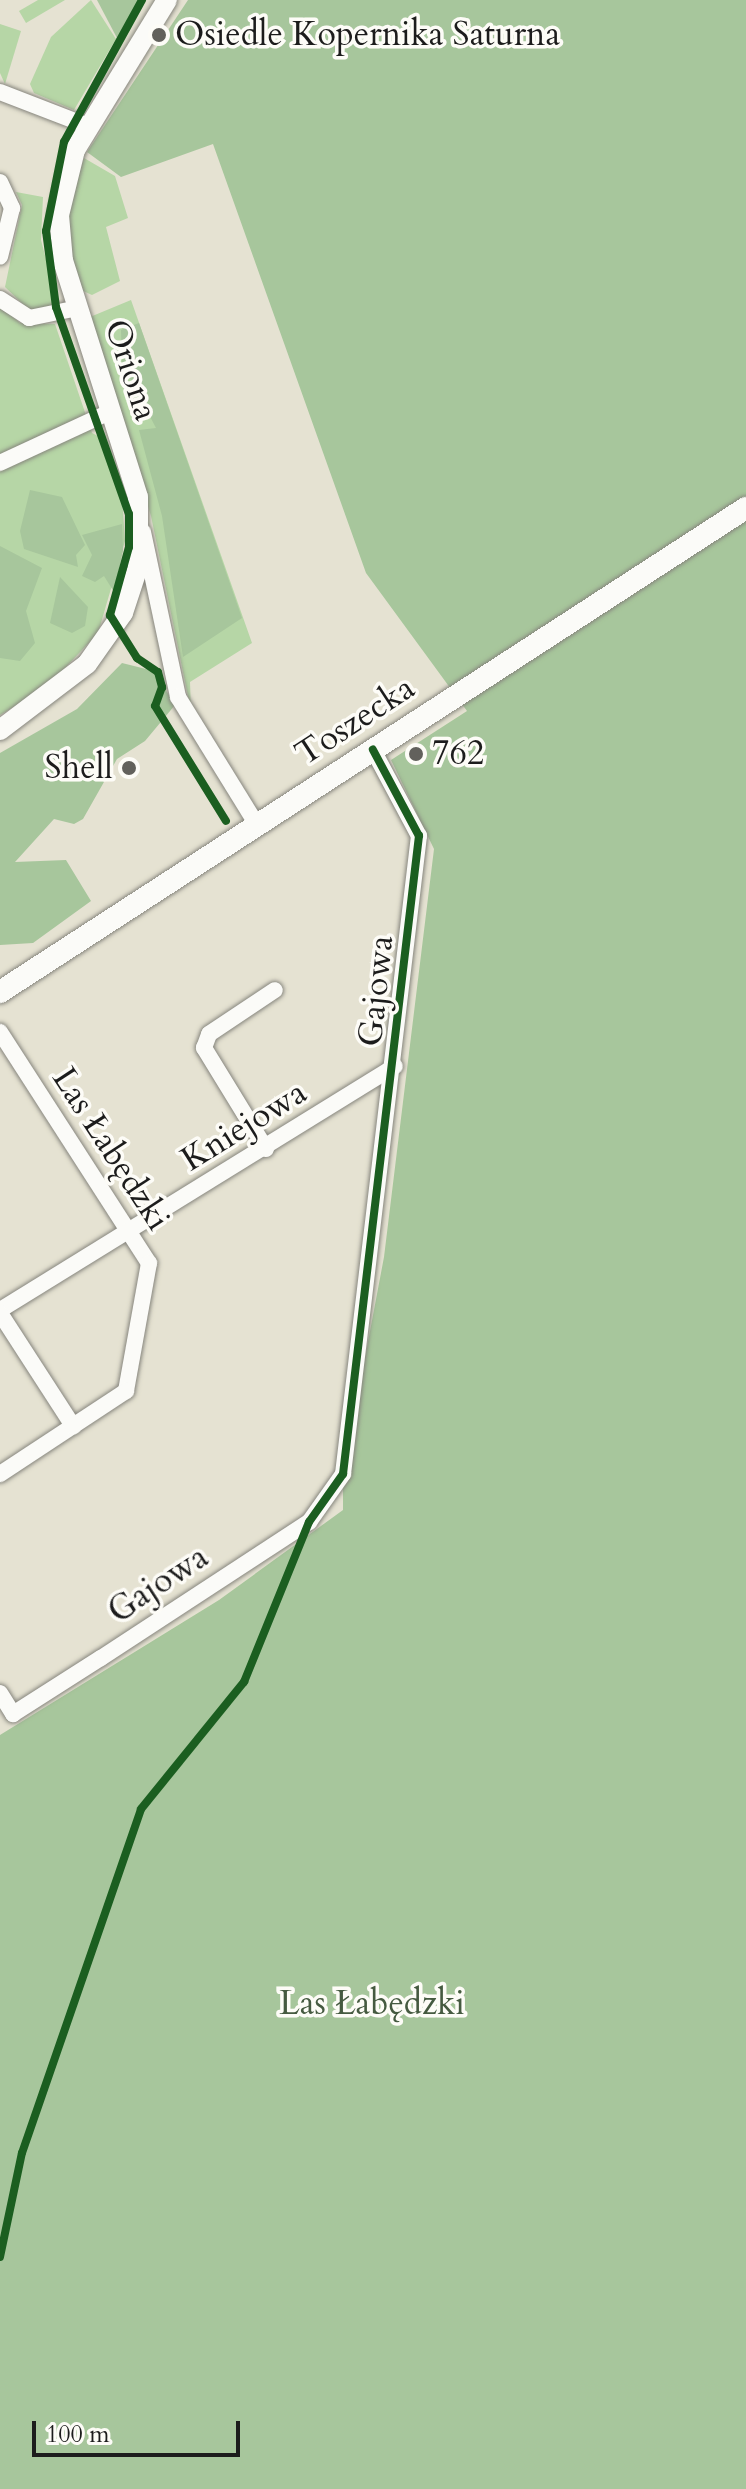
<!DOCTYPE html>
<html>
<head>
<meta charset="utf-8">
<style>
  body { margin:0 }
  #map { position:relative; width:746px; height:2489px; overflow:hidden; background:#e5e2d2; font-family:Cardo,serif }
  div>[style] { position:absolute }
  .green>* { inset:0; background:#b6d6a6 }
  .forest>* { inset:0; background:#a7c69c }
  .roads { filter:drop-shadow(0 0 2px #86857d) drop-shadow(0 0 2px #86857d) }
  .minor>* { height:16px; margin:-8px; padding:0 8px; transform-origin:8px; border-radius:8px; background:#fbfbf8 }
  .tertiary>* { height:20px; margin:-10px; padding:0 10px; transform-origin:10px; border-radius:10px; background:#fbfbf8 }
  .secondary>* { height:22px; margin:-11px; padding:0 11px; transform-origin:11px; border-radius:11px; background:#fbfbf8 }
  .cycleway>* { height:8px; margin:-4px; padding:0 4px; transform-origin:4px; border-radius:4px; background:#1b5e20 }
  .dots>* { width:22px; height:22px; translate:-50% -50%; box-sizing:border-box; border:4px solid #fdfcf7; border-radius:50% }
  span { translate:-50% -50%; white-space:nowrap; text-align:center; line-height:1.15; -webkit-text-stroke:7px #fdfcf7; paint-order:stroke }
  .poi-label { font-size:34px; color:#1c1c1c }
  .left { translate:0 -50%; text-align:left }
  .right { translate:-100% -50%; text-align:right }
  .street-label { font-size:34px; color:#1c1c1c }
  .park-label { font-size:34px; color:#455a40 }
  .scale { position:absolute; left:32px; top:2421px; width:208px; height:36px; box-sizing:border-box; border:4px solid #1c1c1c; border-top:0; padding-left:10px; font-size:24px; line-height:28px; white-space:nowrap; color:#1c1c1c; -webkit-text-stroke:6px #fdfcf7; paint-order:stroke }
</style>
</head>
<body>
<div id="map">
  <div class="green">
    <i style="clip-path:polygon(38px 0,65px 0,26px 23px,19px 11px)"></i>
    <i style="clip-path:polygon(91px 0,116px 39px,74px 110px,34px 93px,30px 84px,51px 37px)"></i>
    <i style="clip-path:polygon(0 24px,21px 31px,5px 84px,0 73px)"></i>
    <i style="clip-path:polygon(84px 158px,115px 176px,128px 218px,106px 227px,120px 281px,92px 295px,81px 290px,71px 261px,66px 213px)"></i>
    <i style="clip-path:polygon(16px 192px,43px 197px,41px 240px,55px 294px,49px 311px,28px 309px,5px 287px,22px 205px)"></i>
    <i style="clip-path:polygon(131px 300px,252px 643px,190px 682px,191px 711px,151px 516px,90px 317px)"></i>
    <i style="clip-path:polygon(0 306px,20px 323px,55px 324px,92px 433px,102px 438px,122px 498px,125px 541px,98px 633px,47px 687px,0 715px)"></i>
  </div>
  <div class="forest">
    <i style="clip-path:polygon(97px 0,142px 0,117px 38px)"></i>
    <i style="clip-path:polygon(188px 0,746px 0,746px 2489px,0 2489px,0 1735px,219px 1600px,343px 1510px,343px 1474px,384px 1257px,434px 849px,391px 760px,467px 711px,366px 573px,213px 144px,121px 177px,87px 152px)"></i>
    <i style="clip-path:polygon(139px 323px,242px 618px,183px 657px,162px 516px,139px 430px,156px 428px,122px 363px,121px 330px)"></i>
    <i style="clip-path:polygon(30px 490px,62px 497px,85px 545px,76px 555px,78px 567px,24px 549px,20px 531px)"></i>
    <i style="clip-path:polygon(122px 524px,123px 551px,114px 592px,104px 576px,95px 582px,82px 576px,92px 555px,82px 535px)"></i>
    <i style="clip-path:polygon(0 546px,42px 568px,26px 611px,35px 643px,20px 661px,0 658px)"></i>
    <i style="clip-path:polygon(60px 577px,88px 607px,85px 626px,72px 633px,50px 623px)"></i>
    <i style="clip-path:polygon(122px 663px,154px 671px,175px 705px,145px 741px,117px 759px,83px 819px,74px 824px,54px 819px,15px 862px,66px 860px,91px 901px,33px 943px,0 945px,0 753px,77px 709px)"></i>
  </div>
  <div class="roads">
    <div class="minor">
      <i style="left:0;top:92px;width:94px;rotate:21.1deg"></i>
      <i style="left:0;top:182px;width:29px;rotate:65deg"></i>
      <i style="left:12px;top:208px;width:50px;rotate:103.8deg"></i>
      <i style="left:0;top:299px;width:35px;rotate:33deg"></i>
      <i style="left:29px;top:318px;width:50px;rotate:-11.5deg"></i>
      <i style="left:0;top:463px;width:123px;rotate:-24.9deg"></i>
      <i style="left:143px;top:532px;width:169px;rotate:78deg"></i>
      <i style="left:178px;top:697px;width:150px;rotate:58.3deg"></i>
      <i style="left:0;top:1032px;width:275px;rotate:57.2deg"></i>
      <i style="left:149px;top:1263px;width:130px;rotate:100.2deg"></i>
      <i style="left:126px;top:1391px;width:151px;rotate:146.6deg"></i>
      <i style="left:266px;top:1149px;width:119px;rotate:-121.5deg"></i>
      <i style="left:204px;top:1048px;width:15px;rotate:-70deg"></i>
      <i style="left:209px;top:1034px;width:79px;rotate:-33.7deg"></i>
      <i style="left:0;top:1310px;width:464px;rotate:-31.7deg"></i>
      <i style="left:0;top:1313px;width:135px;rotate:57.1deg"></i>
      <i style="left:0;top:1693px;width:25px;rotate:58deg"></i>
      <i style="left:13px;top:1714px;width:104px;rotate:-32.5deg"></i>
      <i style="left:101px;top:1658px;width:249px;rotate:-33.2deg"></i>
      <i style="left:309px;top:1522px;width:59px;rotate:-54.7deg"></i>
      <i style="left:343px;top:1474px;width:643px;rotate:-83.21deg"></i>
      <i style="left:419px;top:836px;width:98px;rotate:-118.1deg"></i>
    </div>
    <div class="tertiary">
      <i style="left:0;top:730px;width:109px;rotate:-37.2deg"></i>
      <i style="left:87px;top:664px;width:62px;rotate:-54.8deg"></i>
      <i style="left:123px;top:613px;width:48px;rotate:-71.9deg"></i>
      <i style="left:138px;top:567px;width:70px;rotate:-90deg"></i>
      <i style="left:138px;top:497px;width:248px;rotate:-107.6deg"></i>
      <i style="left:63px;top:261px;width:46px;rotate:-95deg"></i>
      <i style="left:59px;top:215px;width:67px;rotate:-76.2deg"></i>
      <i style="left:75px;top:150px;width:176px;rotate:-58.5deg"></i>
    </div>
    <div class="secondary">
      <i style="left:0;top:992px;width:889px;rotate:-32.98deg"></i>
    </div>
  </div>
  <div class="cycleway">
    <i style="left:142px;top:0;width:162px;rotate:118.8deg"></i>
    <i style="left:64px;top:142px;width:91px;rotate:101.4deg"></i>
    <i style="left:46px;top:231px;width:77px;rotate:82.5deg"></i>
    <i style="left:56px;top:307px;width:219px;rotate:70.6deg"></i>
    <i style="left:129px;top:514px;width:33px;rotate:90deg"></i>
    <i style="left:129px;top:547px;width:71px;rotate:105.6deg"></i>
    <i style="left:110px;top:615px;width:51px;rotate:57.9deg"></i>
    <i style="left:137px;top:658px;width:25px;rotate:34deg"></i>
    <i style="left:158px;top:672px;width:16px;rotate:75deg"></i>
    <i style="left:162px;top:687px;width:20px;rotate:110deg"></i>
    <i style="left:155px;top:706px;width:135px;rotate:58.3deg"></i>
    <i style="left:0;top:2257px;width:106px;rotate:-78.1deg"></i>
    <i style="left:22px;top:2153px;width:364px;rotate:-70.9deg"></i>
    <i style="left:141px;top:1809px;width:164px;rotate:-51deg"></i>
    <i style="left:244px;top:1682px;width:173px;rotate:-67.9deg"></i>
    <i style="left:309px;top:1522px;width:59px;rotate:-54.7deg"></i>
    <i style="left:343px;top:1474px;width:643px;rotate:-83.21deg"></i>
    <i style="left:419px;top:836px;width:98px;rotate:-118.1deg"></i>
  </div>
  <div class="dots">
    <i style="left:159px;top:35px;background:#62615c"></i>
    <i style="left:416px;top:754px;background:#62615c"></i>
    <i style="left:129px;top:768px;background:#62615c"></i>
  </div>
  <div class="poi-label">
    <span class="left" style="left:175px;top:35px">Osiedle Kopernika Saturna</span>
    <span class="left" style="left:432px;top:754px">762</span>
    <span class="right" style="left:113px;top:768px">Shell</span>
  </div>
  <div class="street-label">
    <span style="left:131px;top:370px;rotate:72deg">Oriona</span>
    <span style="left:355px;top:721px;rotate:-33deg">Toszecka</span>
    <span style="left:376px;top:991px;rotate:-84deg">Gajowa</span>
    <span style="left:244px;top:1126px;rotate:-32deg">Kniejowa</span>
    <span style="left:111px;top:1149px;rotate:57deg">Las Łabędzki</span>
    <span style="left:158px;top:1584px;rotate:-33deg">Gajowa</span>
  </div>
  <div class="park-label">
    <span style="left:372px;top:2004px">Las Łabędzki</span>
  </div>
  <div class="scale">100 m</div>
</div>
</body>
</html>
